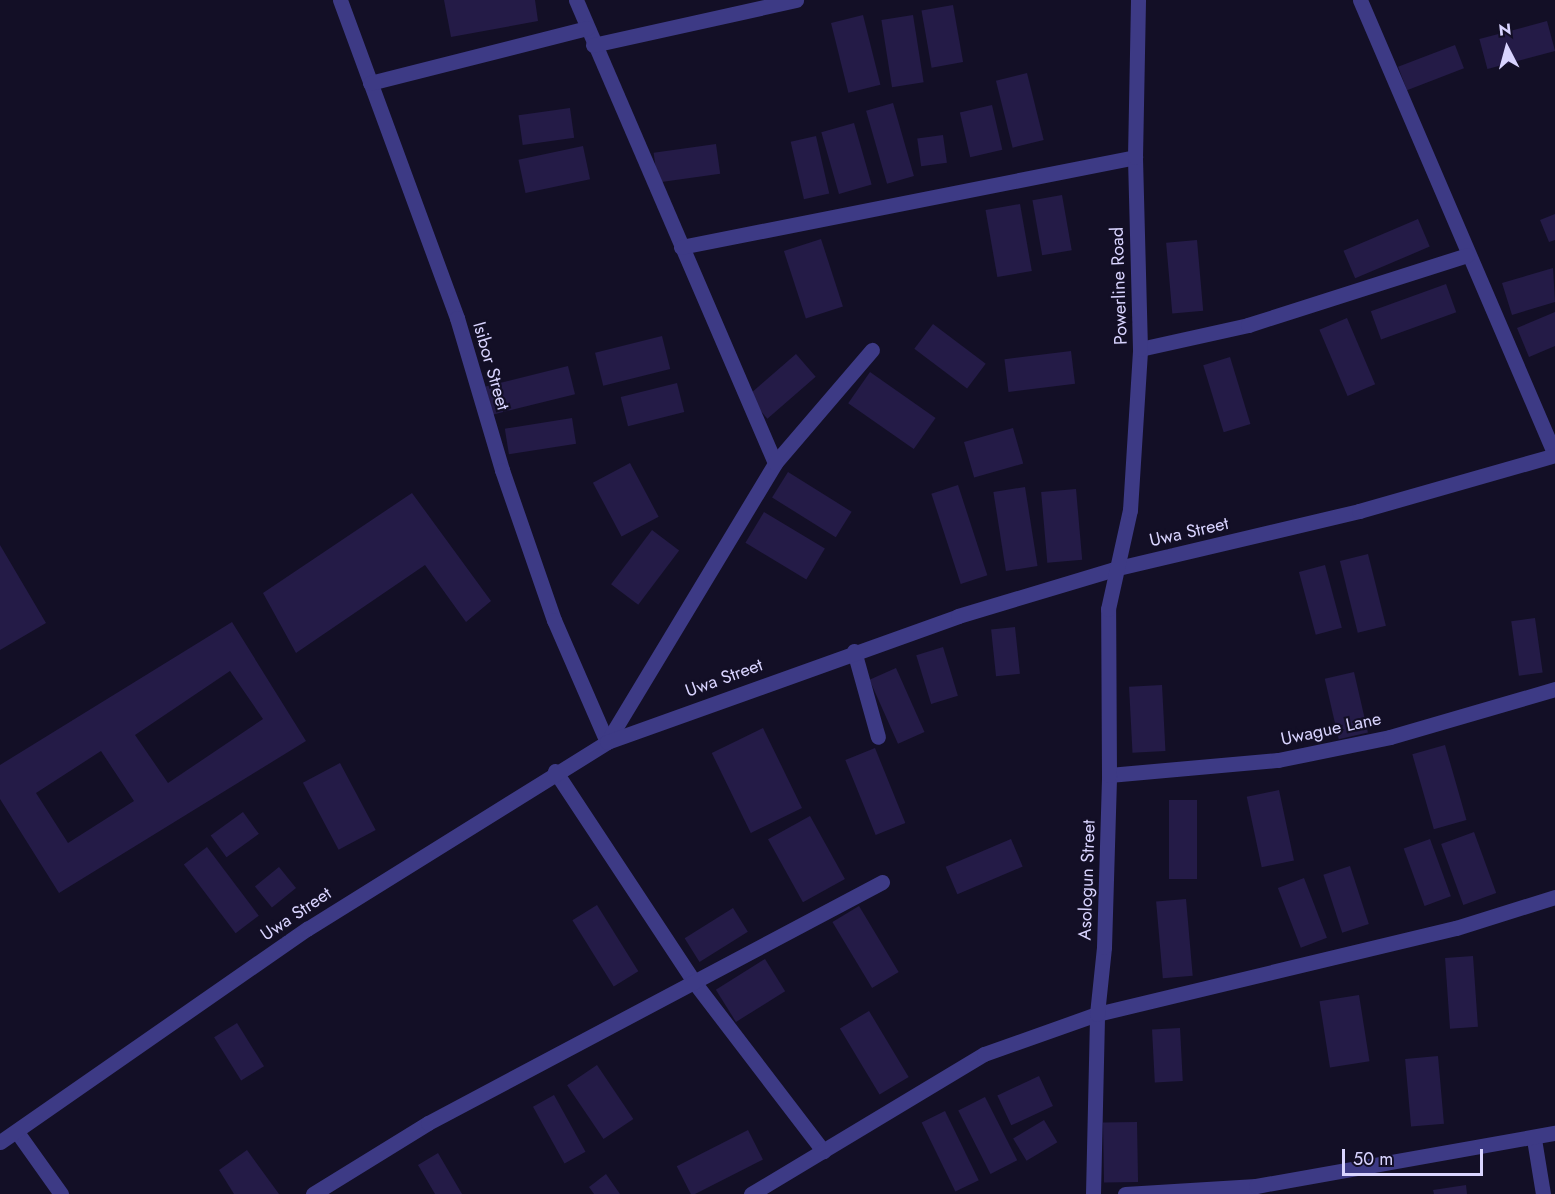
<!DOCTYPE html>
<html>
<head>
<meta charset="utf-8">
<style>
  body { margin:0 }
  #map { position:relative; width:1555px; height:1194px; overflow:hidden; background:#130f26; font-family:Jost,sans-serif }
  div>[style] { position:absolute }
  .building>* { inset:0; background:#241b47; transform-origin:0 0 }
  .street>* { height:15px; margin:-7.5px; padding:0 7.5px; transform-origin:7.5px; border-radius:7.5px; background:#3d3a85 }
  span { translate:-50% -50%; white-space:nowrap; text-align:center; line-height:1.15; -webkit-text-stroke:4.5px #130f26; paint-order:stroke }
  .street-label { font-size:18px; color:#d9d4ff }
  .north { position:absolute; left:1477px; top:18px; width:60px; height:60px; -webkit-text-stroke:4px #130f26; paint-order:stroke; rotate:354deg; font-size:16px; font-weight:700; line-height:24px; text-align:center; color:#d9d4ff }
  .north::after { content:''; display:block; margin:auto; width:21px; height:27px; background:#d9d4ff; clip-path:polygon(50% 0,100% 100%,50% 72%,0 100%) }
  .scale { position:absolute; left:1342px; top:1149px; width:141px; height:27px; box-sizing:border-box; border:3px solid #d9d4ff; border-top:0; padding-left:8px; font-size:18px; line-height:21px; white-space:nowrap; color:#d9d4ff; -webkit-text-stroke:4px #130f26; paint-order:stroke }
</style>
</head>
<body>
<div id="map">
  <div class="building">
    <i style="clip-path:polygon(444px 0,535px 0,538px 21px,451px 37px)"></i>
    <i style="left:953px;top:5px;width:58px;height:32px;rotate:80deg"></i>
    <i style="left:863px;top:15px;width:72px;height:33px;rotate:76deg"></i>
    <i style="left:913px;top:15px;width:68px;height:32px;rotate:81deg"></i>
    <i style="left:1547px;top:21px;width:31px;height:70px;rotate:75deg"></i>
    <i style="left:1455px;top:45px;width:25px;height:61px;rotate:69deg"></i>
    <i style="left:1027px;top:73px;width:69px;height:32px;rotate:76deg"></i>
    <i style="left:893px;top:103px;width:76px;height:28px;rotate:74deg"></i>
    <i style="left:992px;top:105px;width:46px;height:33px;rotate:77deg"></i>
    <i style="left:570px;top:108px;width:30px;height:52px;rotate:82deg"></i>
    <i style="left:854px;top:123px;width:64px;height:34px;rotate:74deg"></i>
    <i style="left:943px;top:135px;width:28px;height:26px;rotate:82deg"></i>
    <i style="left:816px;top:136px;width:59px;height:26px;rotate:77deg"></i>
    <i style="left:716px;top:144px;width:30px;height:63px;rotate:82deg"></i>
    <i style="left:583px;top:146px;width:34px;height:66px;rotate:78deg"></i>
    <i style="left:1062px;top:195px;width:56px;height:30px;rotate:80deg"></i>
    <i style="left:1020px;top:204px;width:68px;height:35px;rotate:80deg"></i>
    <i style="clip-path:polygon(1555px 214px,1555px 240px,1549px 242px,1540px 220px)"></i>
    <i style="left:1418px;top:219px;width:30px;height:81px;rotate:67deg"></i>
    <i style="left:821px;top:239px;width:71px;height:39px;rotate:72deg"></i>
    <i style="left:1197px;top:240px;width:71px;height:31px;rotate:85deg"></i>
    <i style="clip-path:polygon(1553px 268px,1555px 302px,1512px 315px,1502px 283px)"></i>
    <i style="left:1446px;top:284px;width:30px;height:80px;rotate:70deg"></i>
    <i style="clip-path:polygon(1555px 312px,1555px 346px,1529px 357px,1517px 328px)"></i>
    <i style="left:1347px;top:318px;width:72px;height:30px;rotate:67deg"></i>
    <i style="left:933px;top:324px;width:66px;height:31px;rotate:37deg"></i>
    <i style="left:662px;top:336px;width:34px;height:69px;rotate:76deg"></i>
    <i style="left:1071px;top:351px;width:33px;height:67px;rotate:83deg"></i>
    <i style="left:796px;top:354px;width:30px;height:64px;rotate:49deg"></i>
    <i style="left:1230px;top:357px;width:70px;height:28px;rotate:73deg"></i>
    <i style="left:568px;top:366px;width:29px;height:85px;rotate:76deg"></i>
    <i style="left:870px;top:372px;width:80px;height:38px;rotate:35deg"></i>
    <i style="left:677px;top:383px;width:30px;height:58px;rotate:76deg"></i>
    <i style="left:572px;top:418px;width:26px;height:68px;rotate:81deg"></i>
    <i style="left:1013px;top:428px;width:37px;height:51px;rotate:74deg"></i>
    <i style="left:630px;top:463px;width:61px;height:42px;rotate:62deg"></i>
    <i style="left:788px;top:472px;width:75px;height:30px;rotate:32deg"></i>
    <i style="left:958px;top:485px;width:95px;height:28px;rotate:72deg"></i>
    <i style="left:1025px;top:487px;width:80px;height:32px;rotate:81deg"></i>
    <i style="left:1076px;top:489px;width:71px;height:35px;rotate:85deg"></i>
    <i style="clip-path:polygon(412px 493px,491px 601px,466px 622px,425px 565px,296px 653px,263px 593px)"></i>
    <i style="left:764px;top:512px;width:71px;height:36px;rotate:31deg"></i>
    <i style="left:652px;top:530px;width:34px;height:68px;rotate:37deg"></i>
    <i style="clip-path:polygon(0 545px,46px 623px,0 650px)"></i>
    <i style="left:1368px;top:554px;width:74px;height:29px;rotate:76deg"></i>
    <i style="left:1325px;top:565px;width:65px;height:27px;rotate:75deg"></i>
    <i style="left:1535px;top:618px;width:55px;height:24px;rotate:82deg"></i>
    <i style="clip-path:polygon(evenodd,232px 622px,306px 741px,59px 893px,0 799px,0 765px,232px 622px,230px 671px,263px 719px,168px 783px,135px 735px,230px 671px,232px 622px,101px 751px,134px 801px,68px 843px,36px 793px,101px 751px)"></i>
    <i style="left:1015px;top:627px;width:47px;height:24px;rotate:84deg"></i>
    <i style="left:943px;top:647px;width:51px;height:28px;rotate:73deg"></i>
    <i style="left:896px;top:668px;width:70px;height:29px;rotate:66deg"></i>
    <i style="left:1354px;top:672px;width:62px;height:30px;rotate:77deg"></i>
    <i style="left:1162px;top:685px;width:66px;height:33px;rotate:87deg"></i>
    <i style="left:763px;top:728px;width:89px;height:57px;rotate:64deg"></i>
    <i style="left:1445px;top:745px;width:78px;height:34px;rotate:74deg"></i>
    <i style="left:875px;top:748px;width:81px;height:32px;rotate:68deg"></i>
    <i style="left:340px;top:763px;width:76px;height:42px;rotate:62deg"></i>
    <i style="left:1279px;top:790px;width:72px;height:33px;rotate:78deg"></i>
    <i style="left:1169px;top:800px;width:28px;height:79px"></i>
    <i style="left:243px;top:812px;width:27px;height:40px;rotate:54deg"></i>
    <i style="left:810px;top:816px;width:72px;height:48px;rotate:61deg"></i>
    <i style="left:1474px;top:832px;width:65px;height:35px;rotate:70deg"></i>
    <i style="left:1011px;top:839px;width:30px;height:71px;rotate:67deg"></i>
    <i style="left:1430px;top:839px;width:61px;height:28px;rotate:70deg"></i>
    <i style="left:207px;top:847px;width:86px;height:29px;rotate:53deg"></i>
    <i style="left:1350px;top:866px;width:61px;height:28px;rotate:72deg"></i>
    <i style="left:279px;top:867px;width:27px;height:31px;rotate:51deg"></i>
    <i style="left:1304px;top:878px;width:64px;height:28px;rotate:69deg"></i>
    <i style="left:1186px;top:899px;width:77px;height:30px;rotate:85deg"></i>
    <i style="left:597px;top:905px;width:78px;height:29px;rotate:58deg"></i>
    <i style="left:859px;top:906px;width:77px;height:31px;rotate:59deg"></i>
    <i style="left:733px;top:908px;width:28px;height:57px;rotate:58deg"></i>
    <i style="left:1473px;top:956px;width:71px;height:28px;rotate:86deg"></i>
    <i style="left:765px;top:959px;width:38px;height:58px;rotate:58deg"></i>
    <i style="left:1359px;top:995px;width:67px;height:40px;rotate:81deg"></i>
    <i style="left:869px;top:1011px;width:77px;height:34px;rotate:59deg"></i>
    <i style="left:237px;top:1023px;width:51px;height:27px;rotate:58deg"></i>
    <i style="left:1180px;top:1028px;width:53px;height:28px;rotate:87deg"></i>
    <i style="left:1438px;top:1056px;width:68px;height:33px;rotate:85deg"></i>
    <i style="left:597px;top:1065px;width:65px;height:36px;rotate:56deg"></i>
    <i style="left:1039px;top:1076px;width:33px;height:46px;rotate:65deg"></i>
    <i style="left:554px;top:1095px;width:65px;height:24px;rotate:61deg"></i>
    <i style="left:985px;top:1097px;width:71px;height:30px;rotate:63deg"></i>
    <i style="left:945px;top:1111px;width:77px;height:26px;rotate:64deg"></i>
    <i style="left:1044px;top:1120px;width:26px;height:36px;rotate:59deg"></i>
    <i style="left:1137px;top:1122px;width:60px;height:34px;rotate:89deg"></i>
    <i style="left:748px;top:1130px;width:33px;height:80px;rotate:63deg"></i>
    <i style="clip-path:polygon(247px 1150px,279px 1194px,234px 1194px,219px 1170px)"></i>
    <i style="clip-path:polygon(438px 1153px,462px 1194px,435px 1194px,418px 1165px)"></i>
    <i style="clip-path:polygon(606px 1174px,620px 1194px,594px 1194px,589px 1187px)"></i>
    <i style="clip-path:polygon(1466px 1185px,1467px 1194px,1434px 1194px,1433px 1190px)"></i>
  </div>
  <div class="street">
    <i style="left:340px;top:0;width:339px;rotate:69.8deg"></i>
    <i style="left:457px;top:318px;width:159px;rotate:73.5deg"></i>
    <i style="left:502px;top:470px;width:159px;rotate:70.9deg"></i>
    <i style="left:554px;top:620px;width:133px;rotate:66.5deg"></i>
    <i style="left:576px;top:0;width:504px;rotate:66.74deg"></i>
    <i style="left:1360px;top:0;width:495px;rotate:66.8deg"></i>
    <i style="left:593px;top:45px;width:208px;rotate:-12.5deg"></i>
    <i style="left:370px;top:83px;width:224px;rotate:-14.2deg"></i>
    <i style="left:681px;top:247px;width:463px;rotate:-11.2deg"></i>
    <i style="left:1140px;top:349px;width:111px;rotate:-12.5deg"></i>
    <i style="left:1248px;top:325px;width:230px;rotate:-17.7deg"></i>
    <i style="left:854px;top:651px;width:89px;rotate:74.4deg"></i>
    <i style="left:607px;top:742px;width:326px;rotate:-58.9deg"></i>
    <i style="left:775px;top:463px;width:149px;rotate:-49.4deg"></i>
    <i style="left:555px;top:771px;width:253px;rotate:56.6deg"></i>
    <i style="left:694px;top:982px;width:213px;rotate:52.6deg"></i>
    <i style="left:1109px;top:775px;width:170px;rotate:-5.1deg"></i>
    <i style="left:1278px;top:760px;width:114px;rotate:-11.6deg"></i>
    <i style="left:1390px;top:737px;width:172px;rotate:-16.2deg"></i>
    <i style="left:17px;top:1132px;width:76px;rotate:54.6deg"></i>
    <i style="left:1534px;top:1139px;width:56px;rotate:80.7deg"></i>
    <i style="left:0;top:1142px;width:374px;rotate:-34.8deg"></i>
    <i style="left:307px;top:929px;width:354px;rotate:-31.9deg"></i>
    <i style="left:607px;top:742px;width:373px;rotate:-19.7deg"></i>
    <i style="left:958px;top:616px;width:167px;rotate:-16.7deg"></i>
    <i style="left:1118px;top:568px;width:248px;rotate:-13.3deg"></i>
    <i style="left:1359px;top:511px;width:204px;rotate:-15.9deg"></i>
    <i style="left:313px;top:1194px;width:135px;rotate:-31.7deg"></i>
    <i style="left:428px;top:1123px;width:514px;rotate:-27.96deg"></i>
    <i style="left:751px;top:1194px;width:272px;rotate:-31deg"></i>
    <i style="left:984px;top:1054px;width:120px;rotate:-19.5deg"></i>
    <i style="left:1097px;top:1014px;width:369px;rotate:-13.5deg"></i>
    <i style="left:1456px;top:928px;width:104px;rotate:-17.4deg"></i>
    <i style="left:1093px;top:1194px;width:180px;rotate:-88.7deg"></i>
    <i style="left:1097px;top:1014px;width:67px;rotate:-84deg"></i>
    <i style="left:1104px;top:947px;width:172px;rotate:-88.3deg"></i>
    <i style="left:1109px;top:775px;width:166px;rotate:-90.3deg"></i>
    <i style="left:1108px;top:609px;width:101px;rotate:-77.5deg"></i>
    <i style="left:1130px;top:510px;width:161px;rotate:-86.4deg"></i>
    <i style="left:1140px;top:349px;width:192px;rotate:-91.5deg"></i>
    <i style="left:1135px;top:157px;width:157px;rotate:-88.9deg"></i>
    <i style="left:1125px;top:1194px;width:131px;rotate:-3.5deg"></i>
    <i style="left:1256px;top:1186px;width:304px;rotate:-10.1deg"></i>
  </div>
  <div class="street-label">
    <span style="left:1119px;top:286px;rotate:-92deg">Powerline Road</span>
    <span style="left:491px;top:366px;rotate:74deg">Isibor Street</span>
    <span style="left:1189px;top:532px;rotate:-13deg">Uwa Street</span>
    <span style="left:724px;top:678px;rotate:-20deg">Uwa Street</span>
    <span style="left:1331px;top:729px;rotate:-12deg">Uwague Lane</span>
    <span style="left:1087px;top:880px;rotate:-88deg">Asologun Street</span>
    <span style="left:296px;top:914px;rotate:-34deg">Uwa Street</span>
  </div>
  <div class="north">N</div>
  <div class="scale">50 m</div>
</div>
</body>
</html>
